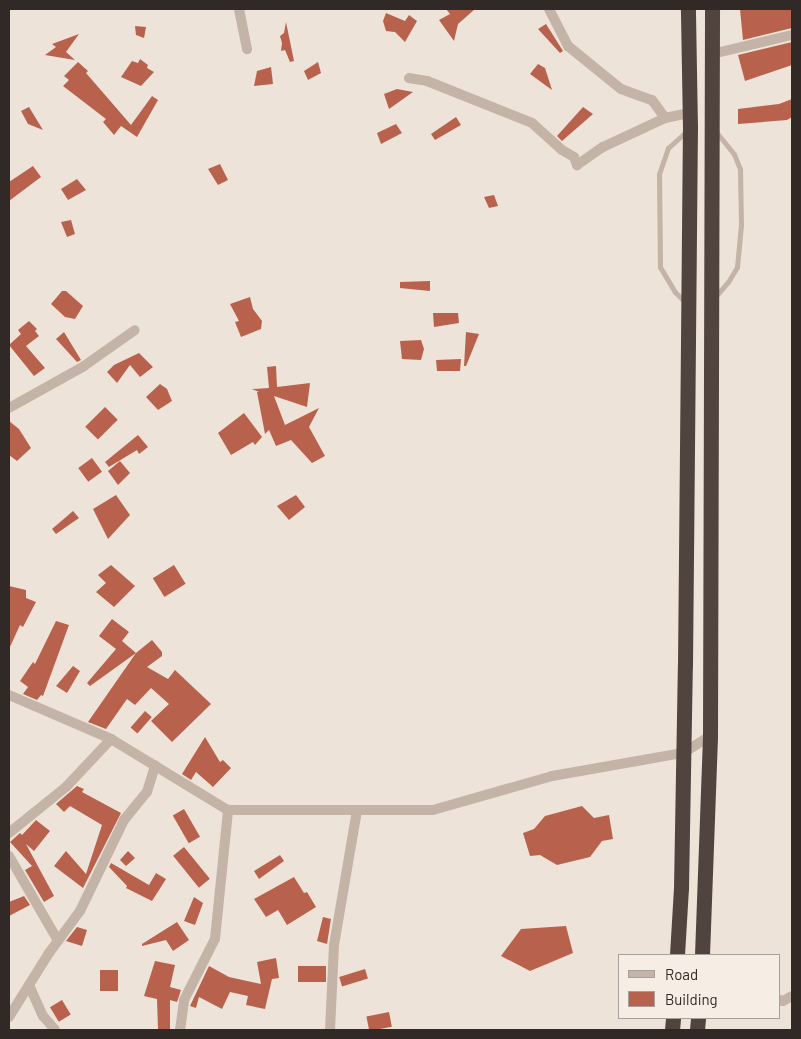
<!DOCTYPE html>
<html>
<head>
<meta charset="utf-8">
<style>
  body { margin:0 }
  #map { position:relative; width:801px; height:1039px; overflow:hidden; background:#eee3d9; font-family:Barlow,sans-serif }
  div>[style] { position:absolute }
  .building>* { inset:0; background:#b8624d; transform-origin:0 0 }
  .lane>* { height:5px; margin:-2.5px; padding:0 2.5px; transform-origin:2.5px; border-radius:2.5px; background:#c4b3a7 }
  .street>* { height:10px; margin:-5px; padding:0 5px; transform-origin:5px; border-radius:5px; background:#c4b3a7 }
  .highway>* { height:15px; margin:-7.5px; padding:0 7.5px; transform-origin:7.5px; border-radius:7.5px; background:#51433e }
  span { translate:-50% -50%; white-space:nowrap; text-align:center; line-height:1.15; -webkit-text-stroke:4.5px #f6ede5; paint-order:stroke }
  .frame { position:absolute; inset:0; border:10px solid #312926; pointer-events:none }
  .legend { position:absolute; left:618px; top:954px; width:162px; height:65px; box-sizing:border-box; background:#f6ede5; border:1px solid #a79f99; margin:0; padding:6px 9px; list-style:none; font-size:15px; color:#312926 }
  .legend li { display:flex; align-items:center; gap:10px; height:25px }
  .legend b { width:25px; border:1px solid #a79f99 }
</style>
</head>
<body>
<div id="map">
  <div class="building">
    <i style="clip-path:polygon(446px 9px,475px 9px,458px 24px,454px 41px,439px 20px,450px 14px)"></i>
    <i style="clip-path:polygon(740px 9px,792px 9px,792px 28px,743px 40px)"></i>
    <i style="clip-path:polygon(386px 13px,405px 21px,409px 15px,417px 21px,405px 42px,395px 32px,386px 31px,383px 21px)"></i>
    <i style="clip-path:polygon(286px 22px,294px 61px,290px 62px,285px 50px,281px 51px,282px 43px,280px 36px,284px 33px)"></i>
    <i style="clip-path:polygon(546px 24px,563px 51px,560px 53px,538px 29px)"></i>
    <i style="clip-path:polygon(135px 26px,146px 27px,144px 38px,136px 35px)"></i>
    <i style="clip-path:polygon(79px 34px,66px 52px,75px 60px,45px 55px,56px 47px,52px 44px)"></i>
    <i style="clip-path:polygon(792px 42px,792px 65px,745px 81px,738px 55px)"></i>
    <i style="clip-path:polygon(140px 59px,148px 65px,147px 68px,154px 72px,141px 86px,121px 77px,132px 61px,138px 63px)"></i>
    <i style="clip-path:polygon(78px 62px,88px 71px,86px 73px,131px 125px,152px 96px,158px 100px,137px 137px,121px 126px,114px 135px,103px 122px,106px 119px,63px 86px,69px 80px,64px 76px)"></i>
    <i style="clip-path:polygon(318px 62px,321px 73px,308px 80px,304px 71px)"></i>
    <i style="clip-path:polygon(538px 64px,545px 68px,552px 90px,530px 74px)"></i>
    <i style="clip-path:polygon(271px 67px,273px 84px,254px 86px,257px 71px)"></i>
    <i style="clip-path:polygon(397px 89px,413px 92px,389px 109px,384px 94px)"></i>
    <i style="clip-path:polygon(792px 99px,792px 117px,787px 120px,738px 124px,738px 109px,779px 104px)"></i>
    <i style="clip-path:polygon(29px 107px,43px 130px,28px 124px,21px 111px)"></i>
    <i style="clip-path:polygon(583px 107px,593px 114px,562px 141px,557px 136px)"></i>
    <i style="clip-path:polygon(456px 117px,461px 125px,435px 140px,431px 134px)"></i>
    <i style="clip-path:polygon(396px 124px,402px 133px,381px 144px,377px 133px)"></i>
    <i style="clip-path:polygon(220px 164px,228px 180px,218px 185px,208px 169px)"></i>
    <i style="clip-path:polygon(33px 166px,41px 177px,9px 201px,9px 182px)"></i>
    <i style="clip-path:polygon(77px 179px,86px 190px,68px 200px,61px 189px)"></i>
    <i style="clip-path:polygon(494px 195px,498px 206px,489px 208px,484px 197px)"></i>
    <i style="clip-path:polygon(71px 220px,75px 234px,67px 237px,61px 222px)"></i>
    <i style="clip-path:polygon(430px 281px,430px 291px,400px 288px,400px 282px)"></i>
    <i style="clip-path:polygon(62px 291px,66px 291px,83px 306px,75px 319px,65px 317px,51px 304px)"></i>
    <i style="clip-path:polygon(250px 297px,253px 309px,262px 321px,261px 329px,241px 337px,235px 322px,239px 321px,230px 304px)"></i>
    <i style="clip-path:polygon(433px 313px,458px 313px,459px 323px,434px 327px)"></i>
    <i style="clip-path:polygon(29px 321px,37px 329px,35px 331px,39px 336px,26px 346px,45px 368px,34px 376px,9px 345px,21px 334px,18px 330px)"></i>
    <i style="clip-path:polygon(64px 332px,81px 360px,77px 362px,56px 339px)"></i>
    <i style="clip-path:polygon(466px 332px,479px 334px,466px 366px,464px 366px)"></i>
    <i style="clip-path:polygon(421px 340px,424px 349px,421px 360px,402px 359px,400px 341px)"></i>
    <i style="clip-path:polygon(139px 353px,153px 367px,140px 377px,130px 365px,117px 383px,107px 372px,114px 365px)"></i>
    <i style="clip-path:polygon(461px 359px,460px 371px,437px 371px,436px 360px)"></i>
    <i style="clip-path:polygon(276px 366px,277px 387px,310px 383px,307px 407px,274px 396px,285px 425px,319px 408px,309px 427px,325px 456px,312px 463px,291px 440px,276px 446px,269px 430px,265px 434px,257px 392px,259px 392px,252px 389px,269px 388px,267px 367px)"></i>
    <i style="clip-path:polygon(160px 384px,167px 389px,172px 401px,158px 410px,146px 397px)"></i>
    <i style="left:105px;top:407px;width:18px;height:28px;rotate:45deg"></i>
    <i style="clip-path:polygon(244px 413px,262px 437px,255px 445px,253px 442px,231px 455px,218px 433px)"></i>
    <i style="clip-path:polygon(9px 421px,19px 429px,31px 448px,17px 461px,9px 455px)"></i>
    <i style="clip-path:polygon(138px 435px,148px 447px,139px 454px,137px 450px,109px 467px,105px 462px)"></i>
    <i style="left:92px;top:458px;width:17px;height:17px;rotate:54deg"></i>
    <i style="clip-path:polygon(120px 461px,130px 473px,118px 485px,108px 471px)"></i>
    <i style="clip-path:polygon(116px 495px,130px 515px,108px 539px,93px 509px)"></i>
    <i style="clip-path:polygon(296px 495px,305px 507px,289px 520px,277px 506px)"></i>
    <i style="clip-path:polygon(73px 511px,79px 518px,56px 534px,52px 529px)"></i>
    <i style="clip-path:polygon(111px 565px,135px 586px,114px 607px,96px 592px,106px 583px,98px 575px)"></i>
    <i style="left:174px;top:565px;width:22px;height:25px;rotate:58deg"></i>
    <i style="clip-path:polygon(9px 586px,26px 590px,26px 598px,36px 602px,23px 627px,20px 625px,9px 649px)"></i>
    <i style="clip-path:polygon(112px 619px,129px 632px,122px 641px,136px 653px,152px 640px,162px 652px,162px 656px,147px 667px,168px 679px,175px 670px,211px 704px,172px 742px,151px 721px,169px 704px,151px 688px,135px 705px,127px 699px,106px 729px,88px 722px,136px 653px,90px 686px,87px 683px,116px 649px,99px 636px)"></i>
    <i style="clip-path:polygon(56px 621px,69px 625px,43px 696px,41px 695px,37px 700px,23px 694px,28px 687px,20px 681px,33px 662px,35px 664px)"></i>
    <i style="clip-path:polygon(73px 666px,80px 671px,67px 693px,56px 686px)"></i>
    <i style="left:145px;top:711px;width:9px;height:22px;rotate:41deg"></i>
    <i style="clip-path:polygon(205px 737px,220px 762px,223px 760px,231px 768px,213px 787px,196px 772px,191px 780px,182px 774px)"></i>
    <i style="clip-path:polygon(77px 786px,84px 789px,82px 792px,121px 813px,83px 888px,54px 866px,66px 851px,86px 874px,102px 825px,70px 806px,64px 812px,56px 804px)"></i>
    <i style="clip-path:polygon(582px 806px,594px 818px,609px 815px,613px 839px,602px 841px,590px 857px,557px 865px,540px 855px,530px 856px,523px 833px,534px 829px,545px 816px)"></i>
    <i style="left:184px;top:809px;width:32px;height:13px;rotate:60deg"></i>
    <i style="clip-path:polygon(36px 820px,50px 831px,34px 851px,26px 844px,54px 896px,44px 902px,25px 870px,32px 866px,10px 842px,20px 833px,22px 835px)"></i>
    <i style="left:184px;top:847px;width:41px;height:14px;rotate:51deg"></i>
    <i style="clip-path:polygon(128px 851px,135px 858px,126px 866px,120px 860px)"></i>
    <i style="clip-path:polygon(280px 855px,284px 861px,259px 879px,254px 871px)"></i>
    <i style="clip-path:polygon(111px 863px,149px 885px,156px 873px,166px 879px,152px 901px,126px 888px,127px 886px,109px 867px)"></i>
    <i style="clip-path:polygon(294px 877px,304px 893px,307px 892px,316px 907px,287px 925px,278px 910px,266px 917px,254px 899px)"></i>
    <i style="clip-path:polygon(24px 896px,30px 905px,9px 916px,9px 902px)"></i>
    <i style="clip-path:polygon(194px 897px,203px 903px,195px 925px,184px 921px)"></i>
    <i style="clip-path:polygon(323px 917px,331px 919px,327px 944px,317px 941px)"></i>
    <i style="clip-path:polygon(177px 922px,189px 940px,173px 951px,166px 940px,142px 946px,142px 944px)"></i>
    <i style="clip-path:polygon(566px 926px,573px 953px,530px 971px,501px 956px,521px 929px)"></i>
    <i style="clip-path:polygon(77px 927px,87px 930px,82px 946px,66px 941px)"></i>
    <i style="clip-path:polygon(276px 958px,279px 978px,272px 979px,265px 1009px,246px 1005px,248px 996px,230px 992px,222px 1009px,199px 997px,196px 1008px,190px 1006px,209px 966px,229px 977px,261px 984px,257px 962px)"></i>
    <i style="clip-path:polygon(155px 961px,175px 965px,170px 987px,181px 990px,177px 1002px,170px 1000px,170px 1030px,158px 1030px,157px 999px,144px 996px)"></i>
    <i style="left:298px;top:966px;width:28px;height:16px"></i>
    <i style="left:365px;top:969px;width:10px;height:27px;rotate:73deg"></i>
    <i style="left:100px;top:970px;width:18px;height:21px"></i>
    <i style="left:62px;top:1000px;width:17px;height:14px;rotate:59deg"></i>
    <i style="left:389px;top:1012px;width:15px;height:23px;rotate:79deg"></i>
  </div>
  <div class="lane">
    <i style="left:714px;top:298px;width:21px;rotate:-49deg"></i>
    <i style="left:728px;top:282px;width:17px;rotate:-59deg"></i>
    <i style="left:737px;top:267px;width:42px;rotate:-84.6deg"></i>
    <i style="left:741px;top:225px;width:56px;rotate:-91deg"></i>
    <i style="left:740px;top:169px;width:16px;rotate:-112deg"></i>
    <i style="left:734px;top:154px;width:28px;rotate:-129deg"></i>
    <i style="left:686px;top:303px;width:16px;rotate:-135deg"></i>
    <i style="left:675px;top:292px;width:29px;rotate:-121deg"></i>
    <i style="left:660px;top:267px;width:93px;rotate:-90.6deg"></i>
    <i style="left:659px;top:174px;width:28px;rotate:-71deg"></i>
    <i style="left:668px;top:148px;width:27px;rotate:-42deg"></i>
  </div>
  <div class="street">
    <i style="left:239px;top:9px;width:41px;rotate:78.7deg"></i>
    <i style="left:549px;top:9px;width:42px;rotate:62.8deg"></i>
    <i style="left:568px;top:46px;width:68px;rotate:39.1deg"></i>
    <i style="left:621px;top:89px;width:33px;rotate:20deg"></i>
    <i style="left:652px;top:100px;width:22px;rotate:54deg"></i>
    <i style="left:665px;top:118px;width:25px;rotate:-12deg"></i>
    <i style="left:712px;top:54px;width:82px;rotate:-13.4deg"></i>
    <i style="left:409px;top:78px;width:18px;rotate:9deg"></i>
    <i style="left:427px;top:81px;width:113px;rotate:21.8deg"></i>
    <i style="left:532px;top:123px;width:40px;rotate:42deg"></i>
    <i style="left:562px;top:150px;width:14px;rotate:30deg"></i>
    <i style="left:574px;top:157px;width:9px;rotate:69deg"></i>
    <i style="left:577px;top:165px;width:32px;rotate:-35deg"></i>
    <i style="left:603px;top:147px;width:68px;rotate:-25.1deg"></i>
    <i style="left:9px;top:408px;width:86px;rotate:-29.2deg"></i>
    <i style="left:84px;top:366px;width:62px;rotate:-35.2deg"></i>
    <i style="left:9px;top:695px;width:111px;rotate:23.3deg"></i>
    <i style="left:111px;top:739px;width:137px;rotate:31.3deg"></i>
    <i style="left:228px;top:810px;width:205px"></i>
    <i style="left:433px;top:810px;width:124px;rotate:-15.9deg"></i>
    <i style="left:552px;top:776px;width:133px;rotate:-10deg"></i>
    <i style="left:683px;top:753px;width:32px;rotate:-32deg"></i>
    <i style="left:9px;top:833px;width:73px;rotate:-38.9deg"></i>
    <i style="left:66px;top:787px;width:66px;rotate:-46.8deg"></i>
    <i style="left:9px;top:856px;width:98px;rotate:60deg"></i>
    <i style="left:29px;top:985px;width:34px;rotate:66deg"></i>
    <i style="left:43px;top:1016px;width:18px;rotate:49deg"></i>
    <i style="left:780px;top:1000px;width:3px;rotate:18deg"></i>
    <i style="left:783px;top:1001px;width:10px;rotate:-29deg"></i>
    <i style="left:9px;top:1017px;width:75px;rotate:-58deg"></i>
    <i style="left:49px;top:953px;width:52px;rotate:-53.6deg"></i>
    <i style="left:80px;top:911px;width:101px;rotate:-64.2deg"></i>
    <i style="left:124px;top:820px;width:36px;rotate:-51deg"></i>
    <i style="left:147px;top:792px;width:28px;rotate:-73deg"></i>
    <i style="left:180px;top:1030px;width:30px;rotate:-82deg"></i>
    <i style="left:184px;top:1000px;width:68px;rotate:-63.1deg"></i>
    <i style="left:215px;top:939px;width:130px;rotate:-84.2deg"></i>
    <i style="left:330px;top:1030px;width:85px;rotate:-87.3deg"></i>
    <i style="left:334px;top:945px;width:136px;rotate:-80.3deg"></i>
  </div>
  <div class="highway">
    <i style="left:677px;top:955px;width:67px;rotate:-86.6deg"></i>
    <i style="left:681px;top:888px;width:223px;rotate:-89deg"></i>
    <i style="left:685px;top:665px;width:537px;rotate:-89.47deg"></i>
    <i style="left:690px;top:128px;width:119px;rotate:-91deg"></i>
    <i style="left:702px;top:955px;width:219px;rotate:-87.9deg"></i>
    <i style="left:710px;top:736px;width:727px;rotate:-89.84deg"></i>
    <i style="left:672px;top:1030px;width:12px;rotate:-85deg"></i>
    <i style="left:697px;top:1030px;width:12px;rotate:-85deg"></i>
  </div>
  <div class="frame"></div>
  <ul class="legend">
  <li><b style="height:6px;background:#c4b3a7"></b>Road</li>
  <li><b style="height:14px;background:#b8624d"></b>Building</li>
  </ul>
</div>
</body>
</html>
